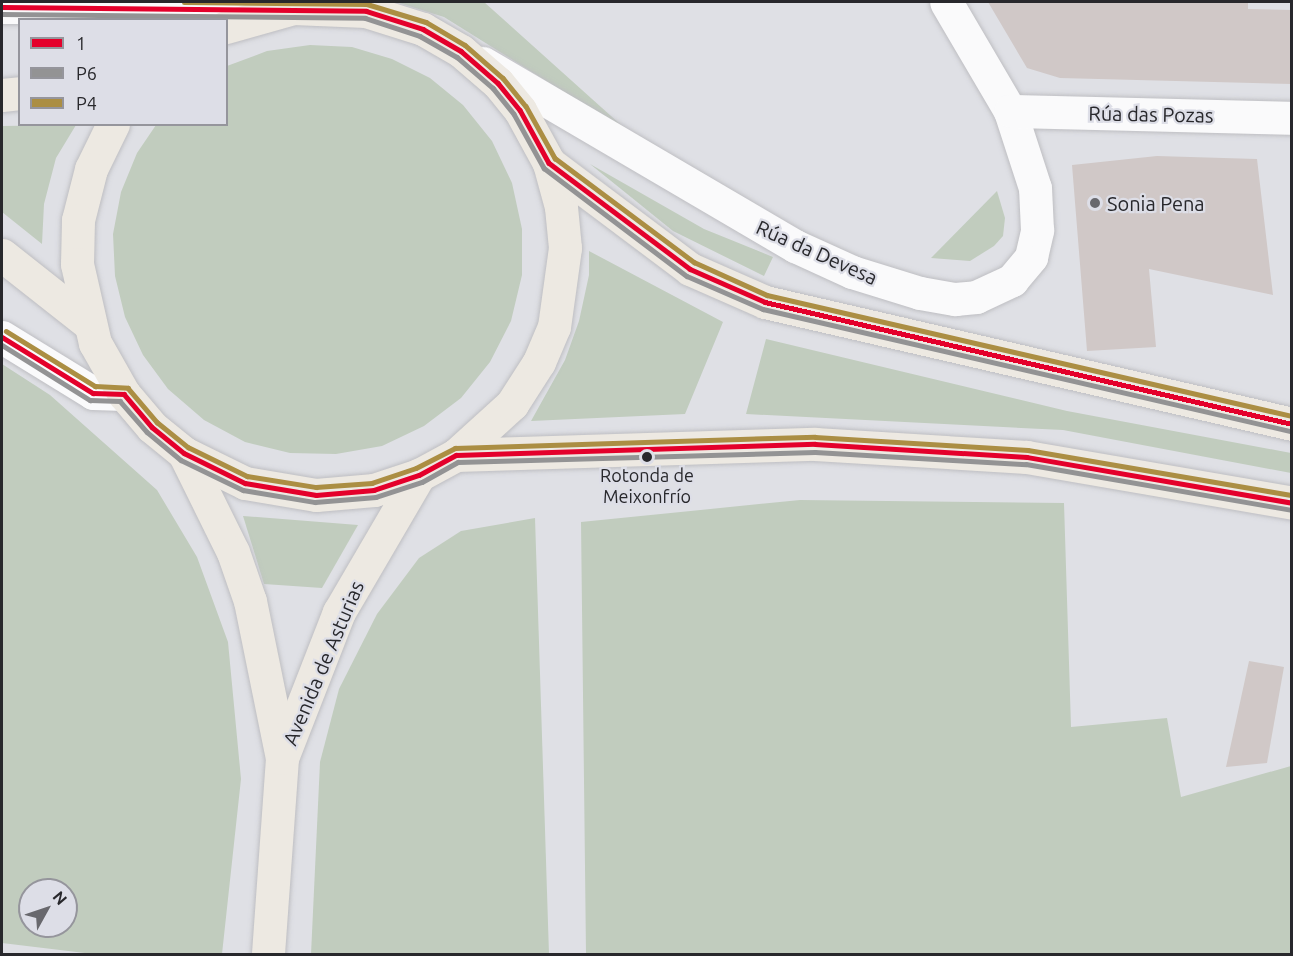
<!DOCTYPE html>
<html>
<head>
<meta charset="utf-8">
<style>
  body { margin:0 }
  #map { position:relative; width:1293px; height:956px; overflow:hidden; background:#dfe0e5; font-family:Ubuntu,sans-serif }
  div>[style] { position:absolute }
  .green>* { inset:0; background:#c1ccbe }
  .building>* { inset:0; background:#d0c8c7 }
  .roads { filter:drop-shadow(0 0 2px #bebec2) drop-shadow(0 0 2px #bebec2) }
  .minor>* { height:33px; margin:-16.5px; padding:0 16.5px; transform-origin:16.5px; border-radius:16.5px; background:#fafafb }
  .primary>* { height:33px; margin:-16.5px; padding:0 16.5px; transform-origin:16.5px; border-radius:16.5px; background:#ede9e2 }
  .bus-1>* { height:4.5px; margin:-2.25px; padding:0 2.25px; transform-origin:2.25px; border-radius:2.25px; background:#e4002b }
  .bus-2>* { height:4.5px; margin:-2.25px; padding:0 2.25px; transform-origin:2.25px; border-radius:2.25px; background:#939394 }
  .bus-3>* { height:4.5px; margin:-2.25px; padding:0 2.25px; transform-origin:2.25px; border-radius:2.25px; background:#ab8e43 }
  .dots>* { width:16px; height:16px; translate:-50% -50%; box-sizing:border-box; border:3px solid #dddee7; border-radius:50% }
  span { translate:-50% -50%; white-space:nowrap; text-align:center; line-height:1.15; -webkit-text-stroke:4.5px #dddee7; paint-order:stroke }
  .bus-label { font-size:18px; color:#28282c }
  .street-label { font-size:20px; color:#28282c }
  .poi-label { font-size:20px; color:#28282c }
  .left { translate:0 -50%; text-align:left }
  .frame { position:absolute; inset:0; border:3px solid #28282c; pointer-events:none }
  .legend { position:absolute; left:18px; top:18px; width:210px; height:108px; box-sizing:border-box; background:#dddee7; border:2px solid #95959c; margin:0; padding:8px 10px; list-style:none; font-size:18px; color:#28282c }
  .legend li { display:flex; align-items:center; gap:12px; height:30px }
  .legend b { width:30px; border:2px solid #95959c }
  .north { position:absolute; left:18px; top:878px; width:60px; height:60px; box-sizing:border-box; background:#dddee7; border:2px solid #95959c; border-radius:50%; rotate:50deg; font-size:16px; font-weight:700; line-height:24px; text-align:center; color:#28282c }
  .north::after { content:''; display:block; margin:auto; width:21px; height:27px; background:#68686d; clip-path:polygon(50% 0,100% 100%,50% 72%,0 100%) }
</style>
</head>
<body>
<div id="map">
  <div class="green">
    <i style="clip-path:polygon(396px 2px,484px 2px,631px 134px,444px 17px)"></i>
    <i style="clip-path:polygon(310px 45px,352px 47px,392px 59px,430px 78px,463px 105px,492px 141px,512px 183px,522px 229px,522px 275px,511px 321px,490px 362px,461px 398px,424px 426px,382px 446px,336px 454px,290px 453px,245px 442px,204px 420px,168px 389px,143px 355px,125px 317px,115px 276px,113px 234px,121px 192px,137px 153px,156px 125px,226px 124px,227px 66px,267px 51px)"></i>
    <i style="clip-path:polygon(76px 125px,56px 158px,44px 204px,42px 244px,2px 212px,2px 126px)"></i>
    <i style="clip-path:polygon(590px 164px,704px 229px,773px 257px,764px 276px,673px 231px)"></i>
    <i style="clip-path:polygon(997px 191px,1005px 218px,1003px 236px,994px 246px,970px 261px,931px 258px)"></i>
    <i style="clip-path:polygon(589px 251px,723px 322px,685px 414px,531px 421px,565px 360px,579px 321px,589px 275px)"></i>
    <i style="clip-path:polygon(766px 339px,1067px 411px,1291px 453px,1291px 473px,1063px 430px,746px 414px)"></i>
    <i style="clip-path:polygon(evenodd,2px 364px,50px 395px,157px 490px,197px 557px,228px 642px,241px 779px,222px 954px,93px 954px,2px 943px,2px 364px,30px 890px,66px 890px,66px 926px,30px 926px,30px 890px)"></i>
    <i style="clip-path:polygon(800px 500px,1064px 503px,1071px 727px,1167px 718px,1181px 797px,1291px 766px,1291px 954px,586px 954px,581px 522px)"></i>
    <i style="clip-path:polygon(243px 516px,358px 525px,322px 588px,264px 584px)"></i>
    <i style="clip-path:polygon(535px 518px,549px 954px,311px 954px,320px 762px,339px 689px,377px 614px,419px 558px,461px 531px)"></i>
  </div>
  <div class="building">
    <i style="clip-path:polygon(988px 2px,1248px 2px,1248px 9px,1292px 10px,1292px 84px,1060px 78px,1027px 68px)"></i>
    <i style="clip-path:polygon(1157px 156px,1257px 159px,1273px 295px,1149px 269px,1156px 347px,1087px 351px,1072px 165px)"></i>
    <i style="clip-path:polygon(1249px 661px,1284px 667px,1267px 763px,1226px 767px)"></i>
  </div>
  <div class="roads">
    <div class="minor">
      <i style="left:2px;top:7px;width:277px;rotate:0.2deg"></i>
      <i style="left:483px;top:63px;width:362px;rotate:30.4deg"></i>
      <i style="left:795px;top:246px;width:63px;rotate:24.5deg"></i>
      <i style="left:852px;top:272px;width:71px;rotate:17.2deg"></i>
      <i style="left:920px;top:293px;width:36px;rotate:10deg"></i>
      <i style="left:955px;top:299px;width:21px;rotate:-5deg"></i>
      <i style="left:976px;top:297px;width:40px;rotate:-25deg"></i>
      <i style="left:1012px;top:280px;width:30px;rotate:-50deg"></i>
      <i style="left:1031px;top:257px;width:28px;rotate:-77deg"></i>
      <i style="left:1037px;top:230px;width:42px;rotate:-92.7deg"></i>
      <i style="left:1035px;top:188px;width:81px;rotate:-108deg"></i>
      <i style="left:1010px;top:111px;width:126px;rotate:-120.4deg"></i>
      <i style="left:1010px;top:111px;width:282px;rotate:1.4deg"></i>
      <i style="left:2px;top:337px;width:107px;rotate:31.6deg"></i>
      <i style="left:93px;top:393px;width:31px;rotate:2deg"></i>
    </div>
    <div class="primary">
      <i style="left:2px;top:95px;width:18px;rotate:-6deg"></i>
      <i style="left:113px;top:124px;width:50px;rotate:116.1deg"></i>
      <i style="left:91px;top:169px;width:53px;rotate:104.3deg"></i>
      <i style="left:78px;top:220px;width:44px;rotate:91.3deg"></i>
      <i style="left:77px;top:264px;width:81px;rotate:77.2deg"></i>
      <i style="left:95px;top:343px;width:59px;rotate:60.4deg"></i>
      <i style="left:124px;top:394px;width:43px;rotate:49.7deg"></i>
      <i style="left:152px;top:427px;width:41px;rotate:39.1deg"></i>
      <i style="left:184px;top:453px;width:68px;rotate:26.2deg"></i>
      <i style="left:245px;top:483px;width:72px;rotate:9.6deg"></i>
      <i style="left:316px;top:495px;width:58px;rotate:-4.9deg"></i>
      <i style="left:374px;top:490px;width:47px;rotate:-18.4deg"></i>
      <i style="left:419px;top:475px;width:42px;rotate:-28.4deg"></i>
      <i style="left:456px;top:455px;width:76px;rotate:-42.3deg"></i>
      <i style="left:512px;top:404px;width:50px;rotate:-57.3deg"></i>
      <i style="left:539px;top:362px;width:38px;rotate:-67deg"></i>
      <i style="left:554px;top:327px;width:80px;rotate:-82.1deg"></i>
      <i style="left:565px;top:248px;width:41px;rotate:-95.6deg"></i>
      <i style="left:561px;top:207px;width:46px;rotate:-105.3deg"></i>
      <i style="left:549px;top:163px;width:60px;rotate:-118.7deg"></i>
      <i style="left:520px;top:110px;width:35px;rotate:-129deg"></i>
      <i style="left:498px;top:83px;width:49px;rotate:-139.1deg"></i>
      <i style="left:461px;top:51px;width:44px;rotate:-149.9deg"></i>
      <i style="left:423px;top:29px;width:60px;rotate:-162.5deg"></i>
      <i style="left:366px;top:11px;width:73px;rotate:-177.6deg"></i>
      <i style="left:293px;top:8px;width:70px;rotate:164.2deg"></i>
      <i style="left:549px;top:163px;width:176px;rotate:36.9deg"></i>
      <i style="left:690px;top:269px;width:82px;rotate:23.7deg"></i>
      <i style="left:765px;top:302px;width:541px;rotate:13.03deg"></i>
      <i style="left:2px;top:255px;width:110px;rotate:38.3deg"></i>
      <i style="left:184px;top:453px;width:110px;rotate:63.7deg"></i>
      <i style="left:233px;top:552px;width:52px;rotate:70.9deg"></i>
      <i style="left:250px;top:601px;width:160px;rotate:78.5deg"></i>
      <i style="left:282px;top:758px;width:196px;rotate:94.1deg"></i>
      <i style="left:456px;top:455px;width:359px;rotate:-1.8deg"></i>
      <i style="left:815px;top:444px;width:212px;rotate:3.5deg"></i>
      <i style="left:1027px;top:457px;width:269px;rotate:9.8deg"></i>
      <i style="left:282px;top:758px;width:157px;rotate:-68.7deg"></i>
      <i style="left:339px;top:612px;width:159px;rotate:-59.7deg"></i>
    </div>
  </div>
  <div class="bus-1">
    <i style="left:2px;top:7px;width:364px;rotate:0.6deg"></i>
    <i style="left:366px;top:11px;width:60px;rotate:17.5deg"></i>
    <i style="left:423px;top:29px;width:44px;rotate:30.1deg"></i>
    <i style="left:461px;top:51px;width:49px;rotate:40.9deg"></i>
    <i style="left:498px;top:83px;width:35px;rotate:51deg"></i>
    <i style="left:520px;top:110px;width:60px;rotate:61.3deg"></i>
    <i style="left:549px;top:163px;width:176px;rotate:36.9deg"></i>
    <i style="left:690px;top:269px;width:82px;rotate:23.7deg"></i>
    <i style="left:765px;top:302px;width:541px;rotate:13.03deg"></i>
    <i style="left:2px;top:337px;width:107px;rotate:31.6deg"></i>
    <i style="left:93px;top:393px;width:31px;rotate:2deg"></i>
    <i style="left:124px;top:394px;width:43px;rotate:49.7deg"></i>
    <i style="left:152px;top:427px;width:41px;rotate:39.1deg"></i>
    <i style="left:184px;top:453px;width:68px;rotate:26.2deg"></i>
    <i style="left:245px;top:483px;width:72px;rotate:9.6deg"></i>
    <i style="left:316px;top:495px;width:58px;rotate:-4.9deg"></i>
    <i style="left:374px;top:490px;width:47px;rotate:-18.4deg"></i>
    <i style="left:419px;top:475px;width:42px;rotate:-28.4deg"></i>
    <i style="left:456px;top:455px;width:359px;rotate:-1.8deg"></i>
    <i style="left:815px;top:444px;width:212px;rotate:3.5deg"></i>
    <i style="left:1027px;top:457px;width:269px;rotate:9.8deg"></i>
  </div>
  <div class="bus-2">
    <i style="left:2px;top:14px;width:363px;rotate:0.6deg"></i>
    <i style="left:365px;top:18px;width:58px;rotate:18.1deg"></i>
    <i style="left:420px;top:36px;width:43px;rotate:29.6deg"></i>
    <i style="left:457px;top:57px;width:48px;rotate:40.7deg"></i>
    <i style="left:493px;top:88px;width:33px;rotate:51deg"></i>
    <i style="left:514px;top:114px;width:62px;rotate:60.9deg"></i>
    <i style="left:544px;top:168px;width:179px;rotate:37.1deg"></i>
    <i style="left:687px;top:276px;width:83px;rotate:23.5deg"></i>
    <i style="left:763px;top:309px;width:541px;rotate:13.03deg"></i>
    <i style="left:2px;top:345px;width:104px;rotate:32deg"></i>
    <i style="left:90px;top:400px;width:30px;rotate:2deg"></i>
    <i style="left:120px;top:401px;width:41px;rotate:48.9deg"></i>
    <i style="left:147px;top:432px;width:44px;rotate:39.5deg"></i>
    <i style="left:181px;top:460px;width:69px;rotate:25.8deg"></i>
    <i style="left:243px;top:490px;width:73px;rotate:9.5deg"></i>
    <i style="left:315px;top:502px;width:61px;rotate:-4.7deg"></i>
    <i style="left:376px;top:497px;width:48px;rotate:-18.1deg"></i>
    <i style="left:422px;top:482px;width:41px;rotate:-29.1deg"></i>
    <i style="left:458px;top:462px;width:357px;rotate:-1.6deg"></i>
    <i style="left:815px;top:452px;width:211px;rotate:3.3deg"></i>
    <i style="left:1026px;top:464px;width:269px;rotate:9.8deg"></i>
  </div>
  <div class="bus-3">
    <i style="left:184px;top:2px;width:183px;rotate:0.6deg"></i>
    <i style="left:367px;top:4px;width:62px;rotate:17deg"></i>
    <i style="left:426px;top:22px;width:45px;rotate:30.5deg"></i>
    <i style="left:465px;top:45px;width:50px;rotate:41deg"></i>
    <i style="left:503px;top:78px;width:36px;rotate:51deg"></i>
    <i style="left:526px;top:106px;width:60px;rotate:60.9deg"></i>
    <i style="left:555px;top:158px;width:174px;rotate:36.8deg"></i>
    <i style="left:694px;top:262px;width:80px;rotate:24.3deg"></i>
    <i style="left:767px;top:295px;width:539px;rotate:12.98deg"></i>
    <i style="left:6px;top:331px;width:105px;rotate:31.7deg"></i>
    <i style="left:95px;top:386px;width:33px;rotate:3deg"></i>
    <i style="left:128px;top:388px;width:45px;rotate:49.5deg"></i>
    <i style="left:157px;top:422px;width:40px;rotate:39deg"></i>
    <i style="left:188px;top:447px;width:66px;rotate:26.2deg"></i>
    <i style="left:247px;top:476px;width:70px;rotate:9.1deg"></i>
    <i style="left:316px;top:487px;width:56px;rotate:-4.1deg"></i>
    <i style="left:372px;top:483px;width:46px;rotate:-18.8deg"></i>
    <i style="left:416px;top:468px;width:44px;rotate:-27.1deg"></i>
    <i style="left:455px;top:448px;width:360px;rotate:-1.8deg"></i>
    <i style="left:815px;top:437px;width:213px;rotate:3.5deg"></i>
    <i style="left:1028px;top:450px;width:268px;rotate:9.7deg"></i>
  </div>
  <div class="dots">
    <i style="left:1095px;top:203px;background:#68686d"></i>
    <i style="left:647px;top:457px;background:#28282c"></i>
  </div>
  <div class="bus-label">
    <span style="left:647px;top:486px">Rotonda de<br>Meixonfrío</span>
  </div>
  <div class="street-label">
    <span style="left:1151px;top:114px;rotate:1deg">Rúa das Pozas</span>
    <span style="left:817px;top:252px;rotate:24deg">Rúa da Devesa</span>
    <span style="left:323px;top:663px;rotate:-67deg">Avenida de Asturias</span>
  </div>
  <div class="poi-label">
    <span class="left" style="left:1107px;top:203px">Sonia Pena</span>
  </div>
  <div class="frame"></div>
  <ul class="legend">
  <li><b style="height:8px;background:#e4002b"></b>1</li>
  <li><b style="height:8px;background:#939394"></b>P6</li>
  <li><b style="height:8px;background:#ab8e43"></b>P4</li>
  </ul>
  <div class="north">N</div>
</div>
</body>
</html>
